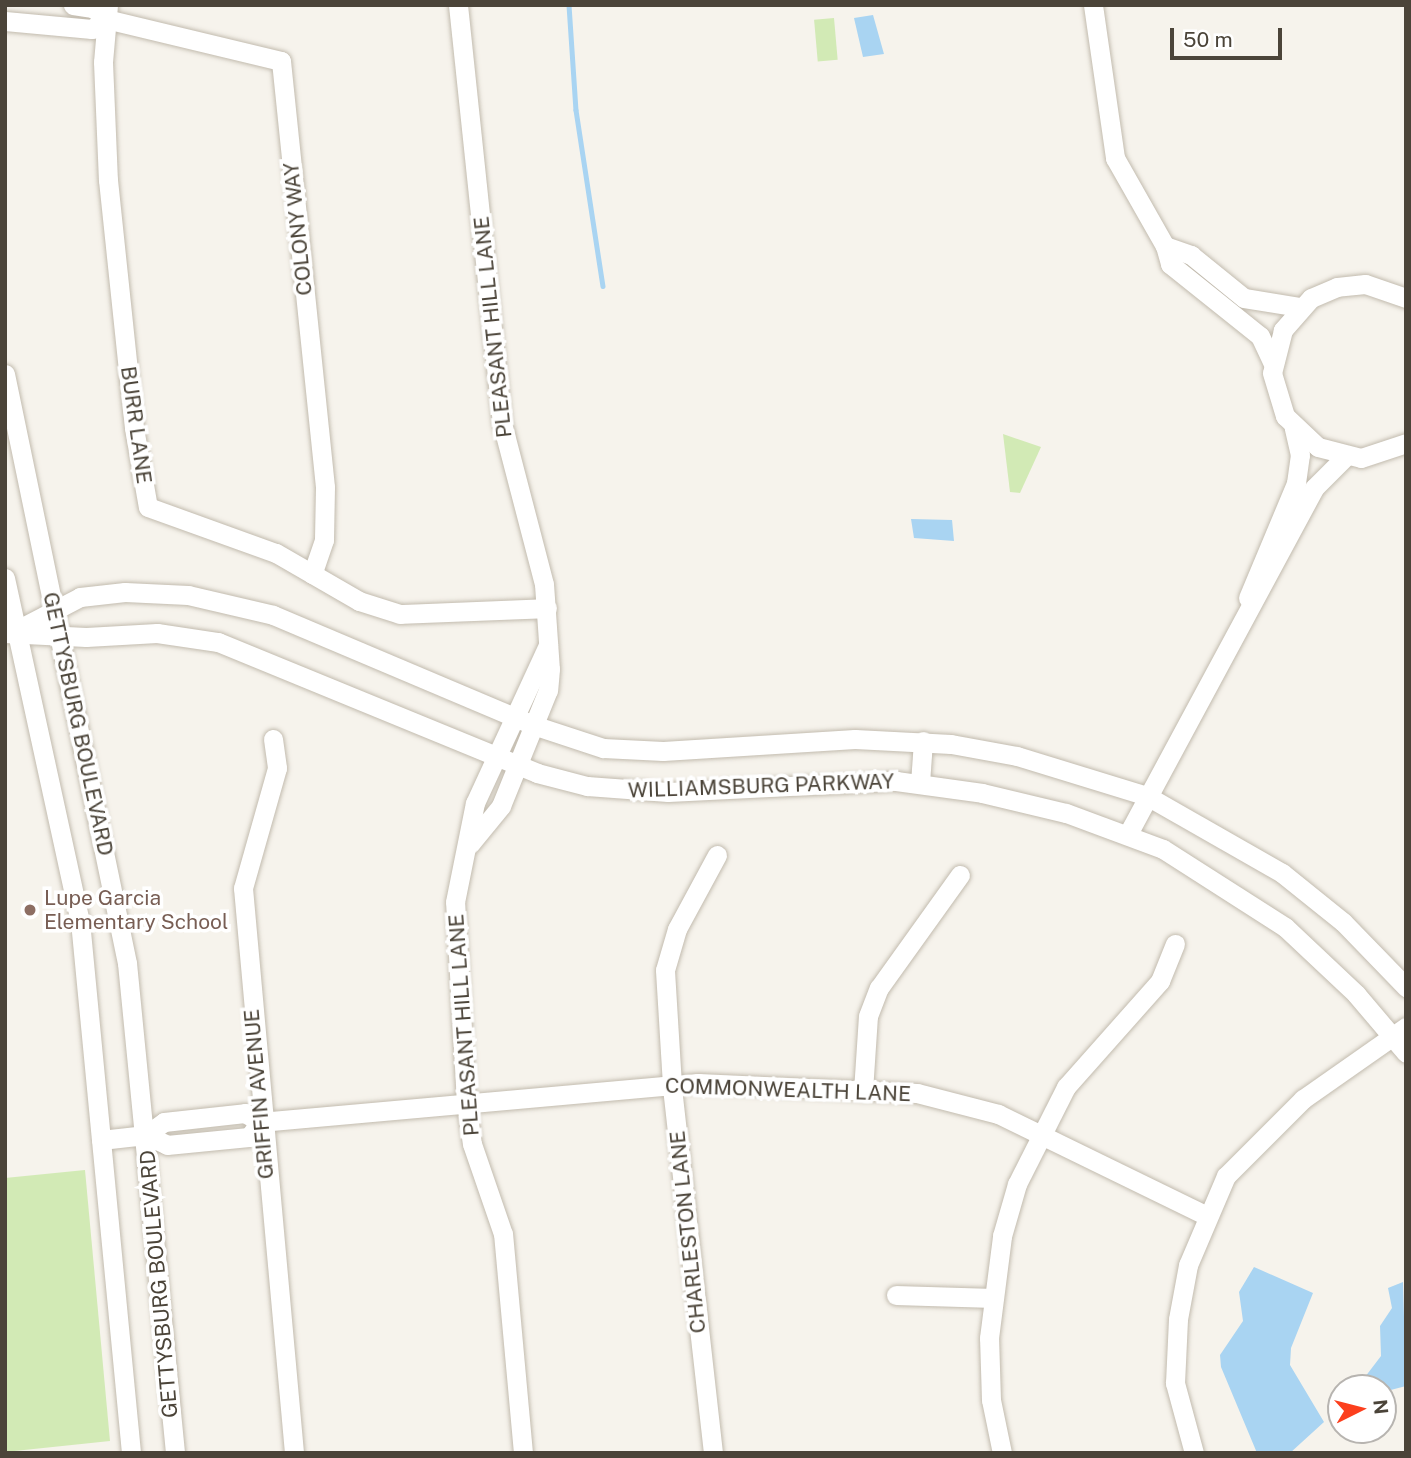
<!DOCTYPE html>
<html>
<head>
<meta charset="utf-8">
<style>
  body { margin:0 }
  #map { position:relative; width:1411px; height:1458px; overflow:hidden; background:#f6f3ec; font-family:"Public Sans",sans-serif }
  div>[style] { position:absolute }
  .green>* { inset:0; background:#d2eab5; transform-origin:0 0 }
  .water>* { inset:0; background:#a9d4f2 }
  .stream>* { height:4.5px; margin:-2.25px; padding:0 2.25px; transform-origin:2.25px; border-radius:2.25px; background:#a9d4f2 }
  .roads { filter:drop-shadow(0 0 2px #c2bbae) drop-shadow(0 0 2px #c2bbae) }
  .minor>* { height:19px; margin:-9.5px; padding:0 9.5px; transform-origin:9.5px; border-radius:9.5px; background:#fff }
  .dots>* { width:19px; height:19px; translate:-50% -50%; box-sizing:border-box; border:4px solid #fff; border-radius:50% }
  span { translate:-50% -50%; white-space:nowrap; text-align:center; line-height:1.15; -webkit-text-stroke:7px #fff; paint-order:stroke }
  .street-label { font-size:21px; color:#4b4439 }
  .education-label { font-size:21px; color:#785e54 }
  .left { translate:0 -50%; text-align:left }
  .frame { position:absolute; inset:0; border:7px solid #4b4439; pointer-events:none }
  .north { position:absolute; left:1327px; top:1374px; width:70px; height:70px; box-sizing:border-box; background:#fff; border:2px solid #b7b4b0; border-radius:50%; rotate:84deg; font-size:19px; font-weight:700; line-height:28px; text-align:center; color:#4b4439 }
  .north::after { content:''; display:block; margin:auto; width:24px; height:32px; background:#fc3f1d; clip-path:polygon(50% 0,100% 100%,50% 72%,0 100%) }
  .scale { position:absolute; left:1170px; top:28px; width:112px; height:32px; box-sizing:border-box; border:4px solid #4b4439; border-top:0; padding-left:9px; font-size:21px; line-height:24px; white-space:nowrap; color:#4b4439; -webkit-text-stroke:5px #fff; paint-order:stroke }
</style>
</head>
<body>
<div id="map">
  <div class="green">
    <i style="left:834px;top:18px;width:42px;height:20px;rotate:85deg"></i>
    <i style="clip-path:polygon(1003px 434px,1041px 447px,1020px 493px,1010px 492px)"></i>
    <i style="clip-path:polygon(85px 1170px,110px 1441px,5px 1452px,5px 1178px)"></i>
  </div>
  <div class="water">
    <i style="clip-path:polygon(873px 15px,884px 54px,863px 57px,854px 18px)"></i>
    <i style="clip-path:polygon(911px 519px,952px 520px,954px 541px,914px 538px)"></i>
    <i style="clip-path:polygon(1254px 1267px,1313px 1293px,1291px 1348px,1290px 1365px,1324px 1422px,1290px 1453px,1257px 1453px,1221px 1367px,1220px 1355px,1243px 1321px,1239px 1292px)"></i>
    <i style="clip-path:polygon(1403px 1282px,1406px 1386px,1383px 1392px,1368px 1388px,1365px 1377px,1381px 1356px,1380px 1326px,1392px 1308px,1388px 1288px)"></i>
  </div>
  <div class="stream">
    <i style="left:569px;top:5px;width:105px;rotate:86.2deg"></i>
    <i style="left:576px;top:110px;width:178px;rotate:81.3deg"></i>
  </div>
  <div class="roads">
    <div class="minor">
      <i style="left:73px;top:5px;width:20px;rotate:9deg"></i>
      <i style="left:93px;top:8px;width:17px;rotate:40deg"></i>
      <i style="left:106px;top:19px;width:180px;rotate:13.5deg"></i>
      <i style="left:281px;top:61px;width:428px;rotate:84.1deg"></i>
      <i style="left:325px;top:487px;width:53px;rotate:91.1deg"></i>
      <i style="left:324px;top:540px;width:36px;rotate:109deg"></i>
      <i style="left:108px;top:5px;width:57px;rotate:95deg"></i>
      <i style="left:103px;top:62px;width:118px;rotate:87.6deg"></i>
      <i style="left:108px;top:180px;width:249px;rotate:84deg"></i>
      <i style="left:134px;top:428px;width:80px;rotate:80deg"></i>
      <i style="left:148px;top:507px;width:136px;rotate:19.8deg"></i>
      <i style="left:276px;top:553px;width:96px;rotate:30deg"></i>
      <i style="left:359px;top:601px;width:43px;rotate:17.6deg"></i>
      <i style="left:400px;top:614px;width:147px;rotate:-2.3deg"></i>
      <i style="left:458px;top:5px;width:420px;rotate:84deg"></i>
      <i style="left:502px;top:423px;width:166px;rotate:75.4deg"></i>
      <i style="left:544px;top:584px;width:85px;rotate:86deg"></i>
      <i style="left:550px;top:669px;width:21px;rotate:95deg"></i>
      <i style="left:548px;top:690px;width:125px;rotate:112.1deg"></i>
      <i style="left:501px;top:806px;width:49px;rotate:129.2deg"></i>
      <i style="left:1093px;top:5px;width:155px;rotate:81.8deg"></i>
      <i style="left:1115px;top:158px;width:101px;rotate:60.4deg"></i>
      <i style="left:1165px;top:246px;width:19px;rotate:74deg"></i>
      <i style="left:1170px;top:264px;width:115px;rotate:38.7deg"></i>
      <i style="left:1260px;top:336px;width:31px;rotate:65deg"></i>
      <i style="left:5px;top:21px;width:87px;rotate:5.3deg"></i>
      <i style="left:92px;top:29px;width:17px;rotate:-36deg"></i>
      <i style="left:1165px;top:246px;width:28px;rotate:19deg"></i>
      <i style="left:1191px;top:255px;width:68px;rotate:39.1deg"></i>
      <i style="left:1244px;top:298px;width:57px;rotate:9.1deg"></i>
      <i style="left:1406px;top:298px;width:43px;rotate:-161.1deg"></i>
      <i style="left:1365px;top:284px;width:28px;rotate:174deg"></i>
      <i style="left:1337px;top:287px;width:28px;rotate:157deg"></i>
      <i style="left:1311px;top:298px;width:43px;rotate:131.2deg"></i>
      <i style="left:1283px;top:330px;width:44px;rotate:104.3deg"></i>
      <i style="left:1272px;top:373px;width:45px;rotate:73.2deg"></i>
      <i style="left:1285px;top:416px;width:45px;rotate:43.2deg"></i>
      <i style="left:1318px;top:447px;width:44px;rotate:14.3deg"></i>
      <i style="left:1361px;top:458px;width:47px;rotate:-18.4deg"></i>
      <i style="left:5px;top:374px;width:602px;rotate:78.3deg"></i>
      <i style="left:127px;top:963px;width:492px;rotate:84.4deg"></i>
      <i style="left:5px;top:578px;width:351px;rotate:77.7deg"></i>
      <i style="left:80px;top:921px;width:534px;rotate:84.52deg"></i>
      <i style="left:1248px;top:598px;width:125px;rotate:-67.3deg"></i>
      <i style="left:1296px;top:483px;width:28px;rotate:-82deg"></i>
      <i style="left:1300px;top:455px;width:28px;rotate:-103deg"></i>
      <i style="left:17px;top:630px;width:71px;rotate:-27.6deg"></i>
      <i style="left:80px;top:597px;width:45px;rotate:-6.3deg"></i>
      <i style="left:125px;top:592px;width:63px;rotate:2.7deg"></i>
      <i style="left:188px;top:595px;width:87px;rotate:13.2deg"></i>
      <i style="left:273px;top:615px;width:282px;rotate:22.9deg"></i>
      <i style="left:533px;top:725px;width:74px;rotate:18.2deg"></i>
      <i style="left:603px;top:748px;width:60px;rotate:2.9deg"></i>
      <i style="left:663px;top:751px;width:192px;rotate:-3.6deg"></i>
      <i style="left:855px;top:739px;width:96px;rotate:3deg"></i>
      <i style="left:951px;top:744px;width:67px;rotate:10.3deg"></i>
      <i style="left:1017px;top:756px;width:136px;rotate:17.1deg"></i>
      <i style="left:1147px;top:796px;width:155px;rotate:29.7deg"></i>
      <i style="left:1282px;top:873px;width:78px;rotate:38.8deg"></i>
      <i style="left:1343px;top:922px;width:91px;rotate:45.9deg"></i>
      <i style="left:5px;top:633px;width:81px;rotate:2.8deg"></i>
      <i style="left:86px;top:637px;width:71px;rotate:-3.2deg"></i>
      <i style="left:157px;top:633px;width:62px;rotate:8.4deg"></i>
      <i style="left:218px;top:642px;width:345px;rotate:22.3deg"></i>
      <i style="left:537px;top:773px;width:52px;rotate:14.6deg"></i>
      <i style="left:587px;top:786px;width:81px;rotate:4.2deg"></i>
      <i style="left:668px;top:792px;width:228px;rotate:-2.8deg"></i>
      <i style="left:896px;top:781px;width:87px;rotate:7.9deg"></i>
      <i style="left:982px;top:793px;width:86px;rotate:13.4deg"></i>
      <i style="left:1066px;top:813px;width:103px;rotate:20.4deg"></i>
      <i style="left:1163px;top:849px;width:145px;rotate:32.6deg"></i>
      <i style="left:1285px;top:927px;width:98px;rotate:43.3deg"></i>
      <i style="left:1356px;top:994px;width:77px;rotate:49.7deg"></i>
      <i style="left:273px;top:739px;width:29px;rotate:82deg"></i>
      <i style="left:277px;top:768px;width:125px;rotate:105.8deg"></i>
      <i style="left:243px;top:888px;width:567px;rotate:84.84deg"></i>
      <i style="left:920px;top:783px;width:42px;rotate:-85.9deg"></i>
      <i style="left:1128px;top:834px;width:393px;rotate:-61.7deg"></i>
      <i style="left:1314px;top:488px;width:45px;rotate:-45deg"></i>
      <i style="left:863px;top:1091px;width:75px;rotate:-86.2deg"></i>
      <i style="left:868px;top:1016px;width:30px;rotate:-69deg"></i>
      <i style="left:879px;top:988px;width:139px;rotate:-54.4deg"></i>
      <i style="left:146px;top:1135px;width:22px;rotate:-36deg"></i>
      <i style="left:164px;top:1122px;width:81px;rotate:-6.3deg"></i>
      <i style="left:245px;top:1113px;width:17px;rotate:31deg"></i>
      <i style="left:260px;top:1122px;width:440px;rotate:-5.1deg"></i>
      <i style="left:698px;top:1083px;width:219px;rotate:2.6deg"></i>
      <i style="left:917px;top:1093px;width:84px;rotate:14.5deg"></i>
      <i style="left:998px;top:1114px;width:233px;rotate:26deg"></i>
      <i style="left:146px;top:1135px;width:23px;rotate:25deg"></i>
      <i style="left:167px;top:1145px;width:82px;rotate:-5.6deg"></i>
      <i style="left:249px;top:1137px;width:19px;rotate:-54deg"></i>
      <i style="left:101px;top:1140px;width:45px;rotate:-6.3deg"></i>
      <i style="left:896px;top:1295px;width:97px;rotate:1.8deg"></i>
      <i style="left:523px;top:1453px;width:220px;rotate:-95.2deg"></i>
      <i style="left:503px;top:1234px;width:95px;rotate:-109deg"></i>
      <i style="left:472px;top:1144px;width:41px;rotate:-98.3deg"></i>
      <i style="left:466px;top:1103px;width:201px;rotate:-93.1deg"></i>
      <i style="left:455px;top:902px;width:101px;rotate:-78.6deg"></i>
      <i style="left:475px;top:803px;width:174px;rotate:-65.2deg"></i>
      <i style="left:713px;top:1453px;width:370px;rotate:-96.4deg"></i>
      <i style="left:672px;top:1085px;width:115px;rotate:-93.5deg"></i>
      <i style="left:665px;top:970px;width:43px;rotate:-73.7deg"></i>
      <i style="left:677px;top:929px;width:84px;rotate:-61.6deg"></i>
      <i style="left:1002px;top:1453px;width:54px;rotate:-101.7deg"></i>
      <i style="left:991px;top:1400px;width:62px;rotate:-91.8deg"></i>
      <i style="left:989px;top:1338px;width:103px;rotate:-82.7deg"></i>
      <i style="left:1002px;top:1236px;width:54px;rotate:-73.9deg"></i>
      <i style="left:1017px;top:1184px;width:109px;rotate:-63.2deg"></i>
      <i style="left:1066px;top:1087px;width:142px;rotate:-48.4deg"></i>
      <i style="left:1160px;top:981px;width:40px;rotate:-68deg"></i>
      <i style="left:1194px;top:1453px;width:73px;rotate:-105.2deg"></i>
      <i style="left:1175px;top:1383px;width:64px;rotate:-87.3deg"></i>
      <i style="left:1178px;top:1319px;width:55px;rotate:-79.5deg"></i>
      <i style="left:1188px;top:1265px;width:97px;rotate:-66.9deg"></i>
      <i style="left:1226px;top:1176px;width:109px;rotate:-45deg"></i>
      <i style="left:1303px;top:1099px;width:126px;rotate:-35deg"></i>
    </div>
  </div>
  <div class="dots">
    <i style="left:30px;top:910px;background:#8d6e63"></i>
  </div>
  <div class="street-label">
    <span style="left:298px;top:229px;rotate:-96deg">COLONY WAY</span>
    <span style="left:493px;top:327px;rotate:-96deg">PLEASANT HILL LANE</span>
    <span style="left:136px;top:425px;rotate:82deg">BURR LANE</span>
    <span style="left:78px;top:724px;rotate:78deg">GETTYSBURG BOULEVARD</span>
    <span style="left:761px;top:786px;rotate:-2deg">WILLIAMSBURG PARKWAY</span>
    <span style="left:464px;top:1025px;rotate:-94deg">PLEASANT HILL LANE</span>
    <span style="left:788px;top:1090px;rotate:2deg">COMMONWEALTH LANE</span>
    <span style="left:259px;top:1094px;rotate:-95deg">GRIFFIN AVENUE</span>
    <span style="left:688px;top:1232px;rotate:-96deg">CHARLESTON LANE</span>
    <span style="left:159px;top:1284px;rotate:-95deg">GETTYSBURG BOULEVARD</span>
  </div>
  <div class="education-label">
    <span class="left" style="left:44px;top:910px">Lupe Garcia<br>Elementary School</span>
  </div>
  <div class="frame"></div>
  <div class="north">N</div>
  <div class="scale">50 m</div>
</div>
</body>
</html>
